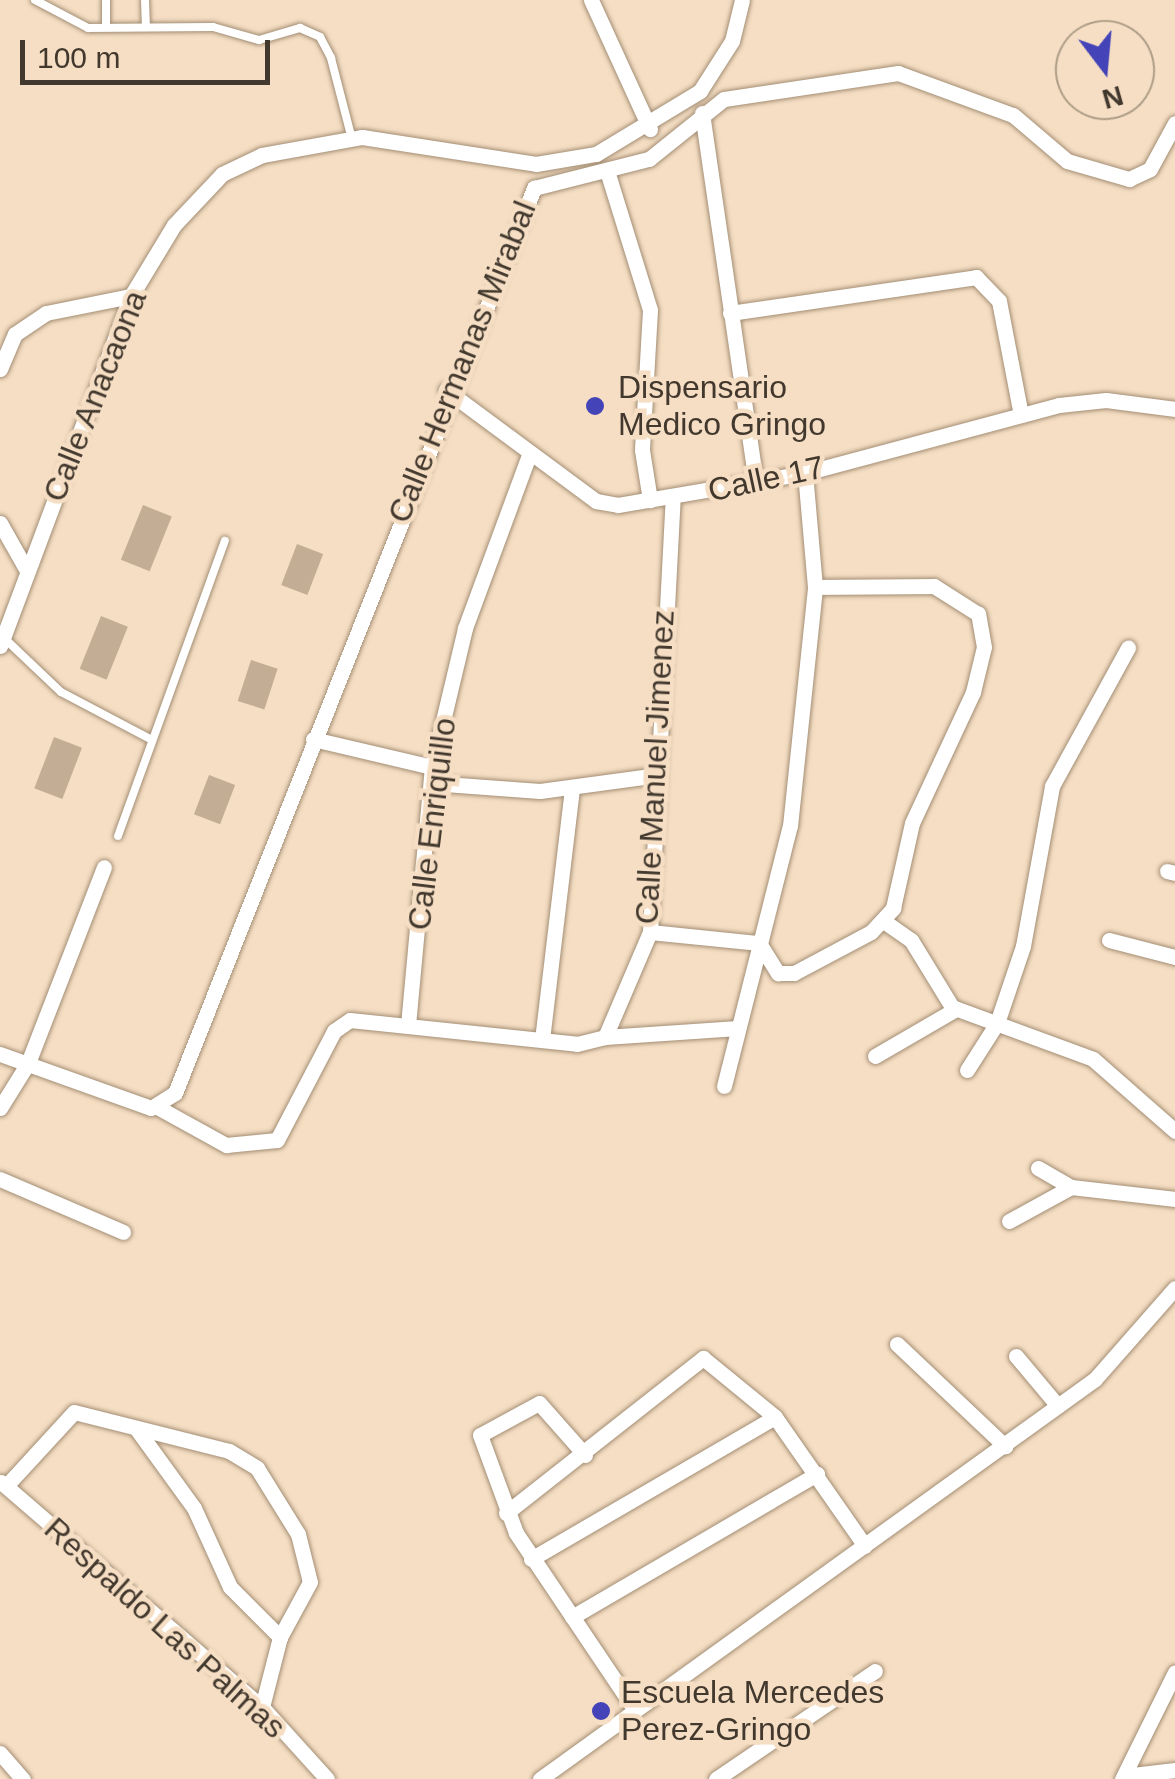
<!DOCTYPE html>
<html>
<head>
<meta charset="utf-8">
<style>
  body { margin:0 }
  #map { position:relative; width:1175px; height:1779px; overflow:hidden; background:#f5dec3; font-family:Arial,sans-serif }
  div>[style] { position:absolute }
  .building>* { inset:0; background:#c3ad94; transform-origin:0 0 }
  .roads { filter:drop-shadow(0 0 2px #a38e75) drop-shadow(0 0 2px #a38e75) }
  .service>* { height:8px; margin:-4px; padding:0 4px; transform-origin:4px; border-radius:4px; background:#fff }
  .minor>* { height:15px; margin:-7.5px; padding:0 7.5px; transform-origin:7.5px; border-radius:7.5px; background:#fff }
  .dots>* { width:28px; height:28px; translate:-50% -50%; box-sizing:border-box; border:5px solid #f5dec3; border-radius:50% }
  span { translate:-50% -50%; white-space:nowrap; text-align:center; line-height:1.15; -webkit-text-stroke:9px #f5dec3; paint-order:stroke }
  .street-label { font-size:32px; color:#42382e }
  .poi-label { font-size:32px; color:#42382e }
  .left { translate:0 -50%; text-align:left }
  .north { position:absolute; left:1055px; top:20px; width:100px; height:100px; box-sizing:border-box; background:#f5dec3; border:2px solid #ad9c87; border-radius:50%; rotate:164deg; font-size:28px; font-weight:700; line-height:40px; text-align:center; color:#42382e }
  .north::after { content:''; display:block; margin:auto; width:35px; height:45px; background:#4443b8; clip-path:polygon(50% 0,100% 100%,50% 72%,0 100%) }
  .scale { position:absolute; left:20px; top:40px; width:250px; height:45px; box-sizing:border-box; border:5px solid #42382e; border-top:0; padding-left:12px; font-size:30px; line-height:35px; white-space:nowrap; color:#42382e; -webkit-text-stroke:8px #f5dec3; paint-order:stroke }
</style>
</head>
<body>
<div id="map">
  <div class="building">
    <i style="left:143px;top:505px;width:31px;height:59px;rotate:22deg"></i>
    <i style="left:297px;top:544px;width:28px;height:44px;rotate:21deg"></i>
    <i style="left:101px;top:616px;width:29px;height:57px;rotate:22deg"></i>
    <i style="left:251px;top:660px;width:28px;height:43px;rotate:18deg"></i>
    <i style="left:54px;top:737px;width:30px;height:55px;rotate:21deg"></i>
    <i style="left:209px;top:775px;width:28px;height:42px;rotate:21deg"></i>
  </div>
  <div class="roads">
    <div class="service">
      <i style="left:35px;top:0;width:60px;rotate:27.8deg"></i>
      <i style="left:88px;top:28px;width:125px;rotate:-0.5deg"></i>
      <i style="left:213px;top:27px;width:48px;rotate:15.8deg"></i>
      <i style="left:259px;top:40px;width:43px;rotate:-16.3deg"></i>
      <i style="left:300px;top:28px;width:22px;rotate:24deg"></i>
      <i style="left:320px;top:37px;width:24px;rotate:62deg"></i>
      <i style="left:331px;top:58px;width:84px;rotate:75.5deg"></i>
      <i style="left:106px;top:0;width:27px;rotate:90deg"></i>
      <i style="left:145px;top:0;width:25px;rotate:88deg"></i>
      <i style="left:3px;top:637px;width:80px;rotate:43.5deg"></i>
      <i style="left:61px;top:692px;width:103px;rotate:27.8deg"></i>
      <i style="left:118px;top:836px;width:314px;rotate:-70.1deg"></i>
    </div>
    <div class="minor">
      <i style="left:591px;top:0;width:142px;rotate:65.4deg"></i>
      <i style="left:702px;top:113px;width:374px;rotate:81.7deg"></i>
      <i style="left:608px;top:174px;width:142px;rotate:72.8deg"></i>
      <i style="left:650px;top:310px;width:140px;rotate:93.3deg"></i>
      <i style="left:642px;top:450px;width:51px;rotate:80.9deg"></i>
      <i style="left:730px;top:313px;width:249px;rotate:-8.3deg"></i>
      <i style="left:976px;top:277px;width:33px;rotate:46deg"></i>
      <i style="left:999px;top:301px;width:116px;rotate:79.1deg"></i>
      <i style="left:0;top:369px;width:38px;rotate:-67deg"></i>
      <i style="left:15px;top:334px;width:37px;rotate:-34deg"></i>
      <i style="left:46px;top:313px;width:87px;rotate:-11.3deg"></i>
      <i style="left:446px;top:390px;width:187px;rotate:36.5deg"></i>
      <i style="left:596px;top:501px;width:22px;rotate:10deg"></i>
      <i style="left:618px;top:505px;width:190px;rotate:-9.7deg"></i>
      <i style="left:805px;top:473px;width:263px;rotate:-15deg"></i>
      <i style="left:1059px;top:405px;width:47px;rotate:-6.1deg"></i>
      <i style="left:1106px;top:400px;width:70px;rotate:7.4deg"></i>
      <i style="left:0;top:523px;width:53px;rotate:60.5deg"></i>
      <i style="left:0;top:646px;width:374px;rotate:-69.5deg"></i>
      <i style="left:131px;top:296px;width:83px;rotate:-58.8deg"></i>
      <i style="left:174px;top:225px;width:70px;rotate:-46.7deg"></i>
      <i style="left:222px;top:174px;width:44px;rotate:-25.4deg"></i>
      <i style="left:262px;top:155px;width:102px;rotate:-10.2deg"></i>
      <i style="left:362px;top:137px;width:176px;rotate:8.8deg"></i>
      <i style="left:536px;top:164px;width:61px;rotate:-9.5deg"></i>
      <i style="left:596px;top:154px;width:122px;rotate:-31.2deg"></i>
      <i style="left:700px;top:91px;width:59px;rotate:-57.4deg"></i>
      <i style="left:732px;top:41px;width:42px;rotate:-76.3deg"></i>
      <i style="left:313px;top:739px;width:122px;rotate:13.2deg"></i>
      <i style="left:431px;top:783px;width:109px;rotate:4.2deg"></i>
      <i style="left:540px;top:791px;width:119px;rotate:-7.7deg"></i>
      <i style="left:1167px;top:871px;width:8px;rotate:14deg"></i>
      <i style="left:885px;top:922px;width:32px;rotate:35deg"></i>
      <i style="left:911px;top:940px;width:79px;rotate:58.5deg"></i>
      <i style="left:952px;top:1007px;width:150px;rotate:20.2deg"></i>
      <i style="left:1093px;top:1059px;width:109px;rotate:41.3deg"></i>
      <i style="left:650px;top:932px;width:110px;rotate:5.8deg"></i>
      <i style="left:759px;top:943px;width:36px;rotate:58deg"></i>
      <i style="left:778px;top:973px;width:16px"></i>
      <i style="left:794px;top:973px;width:87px;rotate:-28deg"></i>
      <i style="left:871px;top:932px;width:33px;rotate:-47deg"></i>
      <i style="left:893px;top:908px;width:87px;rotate:-77.4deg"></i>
      <i style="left:912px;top:823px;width:145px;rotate:-65deg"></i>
      <i style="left:973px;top:692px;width:46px;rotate:-76.3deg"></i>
      <i style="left:984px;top:647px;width:34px;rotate:-100deg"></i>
      <i style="left:978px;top:614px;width:52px;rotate:-147.5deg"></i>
      <i style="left:934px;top:586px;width:119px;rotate:179.5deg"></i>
      <i style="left:1109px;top:940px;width:68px;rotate:14.4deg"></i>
      <i style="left:408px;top:1025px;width:259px;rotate:-84.7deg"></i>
      <i style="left:432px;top:767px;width:143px;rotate:-76.6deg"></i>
      <i style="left:465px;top:628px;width:184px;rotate:-69.7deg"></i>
      <i style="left:605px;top:1037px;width:133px;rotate:-3.9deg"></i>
      <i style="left:542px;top:1040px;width:254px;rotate:-83.2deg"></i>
      <i style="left:0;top:1054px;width:160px;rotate:19.7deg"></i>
      <i style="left:151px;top:1108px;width:28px;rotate:-32deg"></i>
      <i style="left:175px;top:1093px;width:974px;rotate:-68.36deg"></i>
      <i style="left:534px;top:188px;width:119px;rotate:-14.2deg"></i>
      <i style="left:649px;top:159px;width:96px;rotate:-38.7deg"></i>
      <i style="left:724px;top:99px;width:176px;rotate:-8.5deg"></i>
      <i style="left:898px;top:73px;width:122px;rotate:20.1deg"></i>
      <i style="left:1013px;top:115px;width:71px;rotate:40.4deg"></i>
      <i style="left:1067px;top:161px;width:65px;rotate:16.2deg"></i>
      <i style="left:1129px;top:179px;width:23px;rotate:-25deg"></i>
      <i style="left:1150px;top:169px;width:52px;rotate:-61.5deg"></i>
      <i style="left:875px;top:1056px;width:94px;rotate:-30.1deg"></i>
      <i style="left:967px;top:1070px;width:56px;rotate:-57.4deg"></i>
      <i style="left:997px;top:1023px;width:81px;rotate:-71.3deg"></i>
      <i style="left:1023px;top:946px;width:163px;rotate:-79.7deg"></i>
      <i style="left:1052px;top:786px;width:158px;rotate:-61.2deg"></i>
      <i style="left:724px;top:1086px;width:268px;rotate:-75.8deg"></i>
      <i style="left:790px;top:826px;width:240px;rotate:-84deg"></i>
      <i style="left:815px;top:587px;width:114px;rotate:-95deg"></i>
      <i style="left:0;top:1108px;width:53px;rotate:-58.1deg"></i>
      <i style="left:28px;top:1063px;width:210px;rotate:-68.8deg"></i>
      <i style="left:159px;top:1108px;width:77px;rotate:28.9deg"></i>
      <i style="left:226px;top:1145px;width:51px;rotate:-5.6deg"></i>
      <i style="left:277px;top:1140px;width:123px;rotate:-62.4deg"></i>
      <i style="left:334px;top:1031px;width:19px;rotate:-35deg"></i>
      <i style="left:350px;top:1020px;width:228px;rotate:6deg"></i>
      <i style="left:577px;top:1044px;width:29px;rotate:-14deg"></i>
      <i style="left:605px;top:1037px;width:114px;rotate:-66.8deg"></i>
      <i style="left:650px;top:932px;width:435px;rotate:-87deg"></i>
      <i style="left:1038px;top:1168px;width:38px;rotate:30deg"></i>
      <i style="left:0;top:1179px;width:134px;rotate:23.3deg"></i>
      <i style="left:1009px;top:1221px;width:71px;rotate:-28.7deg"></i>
      <i style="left:1071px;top:1187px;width:105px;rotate:6.6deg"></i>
      <i style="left:897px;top:1344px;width:149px;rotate:43.4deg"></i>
      <i style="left:1016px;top:1356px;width:65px;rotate:50deg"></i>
      <i style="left:136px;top:1428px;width:99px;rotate:54.1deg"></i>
      <i style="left:194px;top:1508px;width:87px;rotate:65.5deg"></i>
      <i style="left:230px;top:1587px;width:71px;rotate:45deg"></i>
      <i style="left:585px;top:1455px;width:69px;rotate:-131.5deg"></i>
      <i style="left:539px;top:1403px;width:67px;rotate:151.5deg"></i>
      <i style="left:480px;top:1435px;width:104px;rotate:69.8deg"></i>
      <i style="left:516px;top:1533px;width:213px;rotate:56.1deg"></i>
      <i style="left:1px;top:1482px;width:345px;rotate:40.8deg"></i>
      <i style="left:262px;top:1707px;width:97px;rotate:47.9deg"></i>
      <i style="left:6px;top:1486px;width:100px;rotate:-47.4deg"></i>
      <i style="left:74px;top:1412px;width:160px;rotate:14.1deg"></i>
      <i style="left:229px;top:1451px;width:33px;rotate:31deg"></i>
      <i style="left:257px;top:1468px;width:78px;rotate:58.2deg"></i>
      <i style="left:298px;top:1534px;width:49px;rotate:76deg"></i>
      <i style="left:310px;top:1582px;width:63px;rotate:118.6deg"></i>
      <i style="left:280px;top:1637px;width:72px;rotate:104.4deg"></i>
      <i style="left:506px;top:1513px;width:251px;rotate:-38.2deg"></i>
      <i style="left:703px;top:1358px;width:93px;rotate:39.3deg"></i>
      <i style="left:775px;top:1417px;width:157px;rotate:55.1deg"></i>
      <i style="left:531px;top:1559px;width:282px;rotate:-30.2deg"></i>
      <i style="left:572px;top:1617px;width:284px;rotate:-30.3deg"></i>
      <i style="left:0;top:1753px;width:35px;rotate:49deg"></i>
      <i style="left:1124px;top:1776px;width:51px;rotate:-6.7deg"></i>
      <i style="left:540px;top:1779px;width:684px;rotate:-35.78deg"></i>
      <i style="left:1095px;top:1379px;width:121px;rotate:-48.7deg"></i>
      <i style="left:716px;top:1779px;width:192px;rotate:-34.2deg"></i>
      <i style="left:1122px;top:1779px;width:119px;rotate:-63.6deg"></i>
    </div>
  </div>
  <div class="dots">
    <i style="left:595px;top:406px;background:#4443b8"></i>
    <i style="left:601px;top:1711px;background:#4443b8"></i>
  </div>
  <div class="street-label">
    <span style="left:462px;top:362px;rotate:-68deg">Calle Hermanas Mirabal</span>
    <span style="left:95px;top:396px;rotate:-68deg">Calle Anacaona</span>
    <span style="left:766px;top:479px;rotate:-12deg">Calle 17</span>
    <span style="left:655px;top:767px;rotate:-87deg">Calle Manuel Jimenez</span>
    <span style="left:432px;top:824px;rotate:-83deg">Calle Enriquillo</span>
    <span style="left:165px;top:1628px;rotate:42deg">Respaldo Las Palmas</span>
  </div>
  <div class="poi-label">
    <span class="left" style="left:618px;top:406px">Dispensario<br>Medico Gringo</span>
    <span class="left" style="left:621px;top:1711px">Escuela Mercedes<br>Perez-Gringo</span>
  </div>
  <div class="north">N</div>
  <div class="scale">100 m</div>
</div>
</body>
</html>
